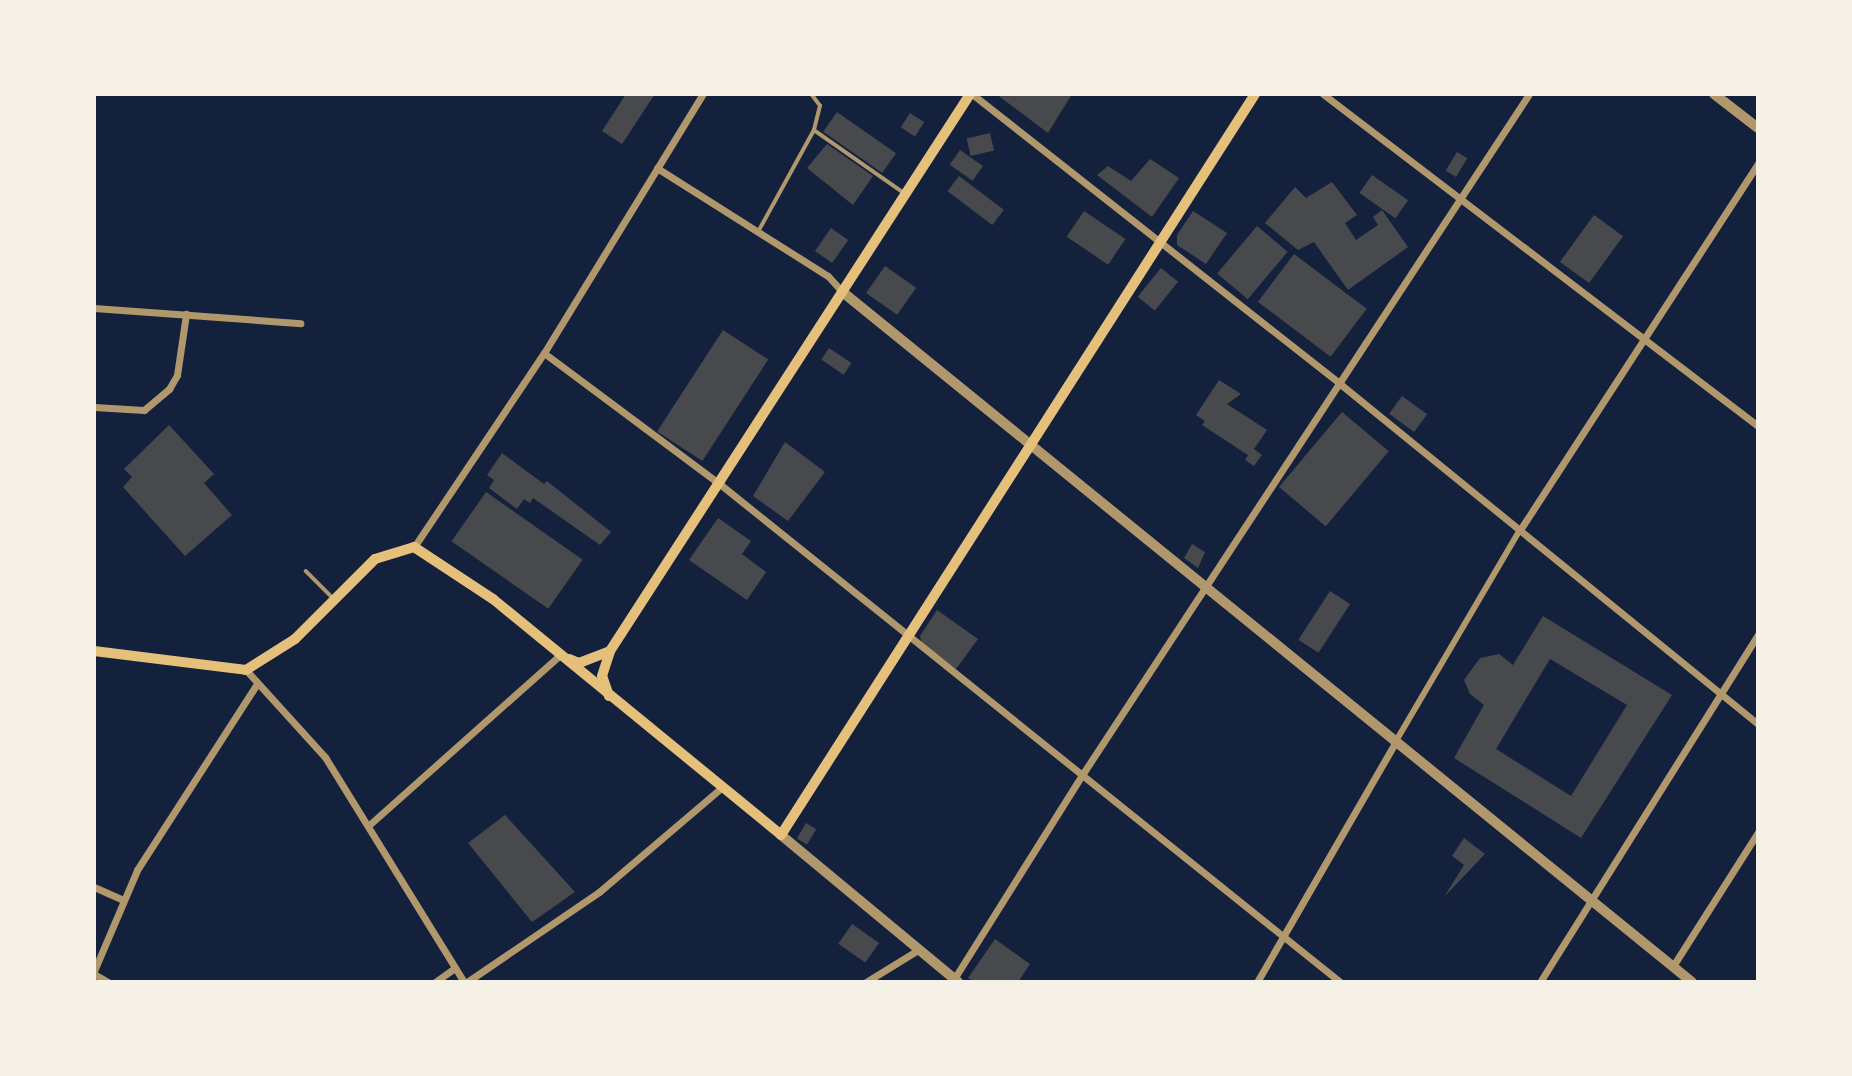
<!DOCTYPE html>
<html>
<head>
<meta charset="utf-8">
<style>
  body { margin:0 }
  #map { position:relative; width:1852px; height:1076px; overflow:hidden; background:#14213d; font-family:Mulish,sans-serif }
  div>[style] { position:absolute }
  .building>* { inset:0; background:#48494c; transform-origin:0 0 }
  .service>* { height:3.5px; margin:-1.75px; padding:0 1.75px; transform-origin:1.75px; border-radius:1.75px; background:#b1986c }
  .pedestrian>* { height:6px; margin:-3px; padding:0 3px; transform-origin:3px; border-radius:3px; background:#b1986c }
  .minor>* { height:7px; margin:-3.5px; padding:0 3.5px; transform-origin:3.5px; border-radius:3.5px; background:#b1986c }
  .tertiary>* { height:10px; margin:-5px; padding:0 5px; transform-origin:5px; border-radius:5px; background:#b1986c }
  .secondary>* { height:10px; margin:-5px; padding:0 5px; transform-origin:5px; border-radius:5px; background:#e5c07b }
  span { translate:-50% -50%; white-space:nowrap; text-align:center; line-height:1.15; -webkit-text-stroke:6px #f6f1e7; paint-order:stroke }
  .frame { position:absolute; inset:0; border:96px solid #f6f1e7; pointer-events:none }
</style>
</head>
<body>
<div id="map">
  <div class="building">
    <i style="clip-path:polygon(626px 94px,655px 94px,622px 144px,602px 131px)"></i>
    <i style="clip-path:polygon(996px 94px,1072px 94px,1048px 133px)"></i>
    <i style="left:837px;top:112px;width:72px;height:24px;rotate:35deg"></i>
    <i style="left:910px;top:113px;width:17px;height:17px;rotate:33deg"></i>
    <i style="left:990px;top:133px;width:18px;height:24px;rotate:77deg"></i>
    <i style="clip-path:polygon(827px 144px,873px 176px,853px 205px,807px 168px)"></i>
    <i style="left:960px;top:150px;width:28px;height:18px;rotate:35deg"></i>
    <i style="left:1457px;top:152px;width:12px;height:22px;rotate:31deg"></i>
    <i style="clip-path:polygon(1150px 159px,1179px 178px,1152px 217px,1097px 175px,1108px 166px,1131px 181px)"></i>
    <i style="left:1372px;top:175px;width:44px;height:22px;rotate:35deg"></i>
    <i style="left:959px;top:176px;width:56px;height:19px;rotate:37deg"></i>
    <i style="clip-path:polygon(1332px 182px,1357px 215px,1345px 223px,1356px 240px,1378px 225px,1373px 217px,1382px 210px,1408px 247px,1348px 290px,1314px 242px,1298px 250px,1265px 223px,1295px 187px,1306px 198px)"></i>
    <i style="left:1084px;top:211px;width:50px;height:31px;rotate:34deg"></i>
    <i style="clip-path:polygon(1193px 211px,1227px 233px,1206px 264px,1177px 245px,1177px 235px)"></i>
    <i style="left:1594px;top:215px;width:36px;height:58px;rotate:36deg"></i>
    <i style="left:1257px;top:226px;width:40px;height:62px;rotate:40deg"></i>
    <i style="left:831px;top:228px;width:21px;height:28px;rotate:35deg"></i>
    <i style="left:1294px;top:254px;width:91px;height:60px;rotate:37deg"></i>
    <i style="left:885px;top:266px;width:38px;height:33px;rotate:35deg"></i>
    <i style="left:1161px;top:268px;width:22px;height:37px;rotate:39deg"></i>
    <i style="left:723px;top:330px;width:54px;height:121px;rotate:33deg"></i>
    <i style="left:829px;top:348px;width:27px;height:14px;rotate:34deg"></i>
    <i style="clip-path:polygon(1219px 380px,1241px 394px,1227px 404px,1267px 430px,1254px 449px,1262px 455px,1254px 466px,1245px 460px,1248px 455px,1202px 425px,1205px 421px,1196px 415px)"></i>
    <i style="left:1402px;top:396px;width:31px;height:22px;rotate:36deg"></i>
    <i style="left:1342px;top:412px;width:61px;height:98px;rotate:40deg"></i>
    <i style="clip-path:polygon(169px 425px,214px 474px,204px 483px,232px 515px,185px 556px,123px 487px,132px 477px,124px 469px)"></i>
    <i style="clip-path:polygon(785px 442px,825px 472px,788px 521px,753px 496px)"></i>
    <i style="clip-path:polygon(502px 453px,544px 484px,547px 481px,611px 532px,600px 545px,533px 498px,530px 503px,524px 499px,517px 509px,489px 488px,494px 480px,487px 475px)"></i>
    <i style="left:486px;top:492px;width:118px;height:60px;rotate:35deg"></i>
    <i style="clip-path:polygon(718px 518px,751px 541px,742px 554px,766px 572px,747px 600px,689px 560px)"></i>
    <i style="clip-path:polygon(1192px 544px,1205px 552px,1198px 568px,1184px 558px)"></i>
    <i style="left:1330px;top:591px;width:24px;height:58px;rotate:33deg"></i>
    <i style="clip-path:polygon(937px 610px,978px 639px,956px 669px,922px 644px,920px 636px)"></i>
    <i style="clip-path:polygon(evenodd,1543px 616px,1672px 695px,1581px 838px,1454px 758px,1484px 705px,1470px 694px,1464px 680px,1480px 658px,1499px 654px,1513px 665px,1543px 616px,1550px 659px,1627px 705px,1571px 796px,1496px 749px,1550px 659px)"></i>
    <i style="clip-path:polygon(505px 815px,575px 892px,532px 922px,468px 843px)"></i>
    <i style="left:806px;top:823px;width:12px;height:18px;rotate:31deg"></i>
    <i style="clip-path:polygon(1464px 838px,1485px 854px,1444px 897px,1464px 865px,1452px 856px)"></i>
    <i style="left:852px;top:924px;width:33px;height:24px;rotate:35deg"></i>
    <i style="clip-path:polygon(995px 939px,1030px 964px,1018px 982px,974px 982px,968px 978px)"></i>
  </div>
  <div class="service">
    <i style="left:814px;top:130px;width:108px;rotate:34.9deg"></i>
    <i style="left:758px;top:232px;width:116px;rotate:-61.2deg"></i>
    <i style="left:814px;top:130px;width:25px;rotate:-76deg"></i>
    <i style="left:820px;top:106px;width:15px;rotate:-127deg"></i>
    <i style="left:306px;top:571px;width:38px;rotate:45deg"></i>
  </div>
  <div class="pedestrian">
    <i style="left:1396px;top:741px;width:245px;rotate:-59.6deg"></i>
  </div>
  <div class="minor">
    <i style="left:972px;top:94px;width:467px;rotate:38.2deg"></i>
    <i style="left:1339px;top:383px;width:540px;rotate:39.14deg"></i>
    <i style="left:1323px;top:94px;width:547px;rotate:37.35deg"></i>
    <i style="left:657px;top:168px;width:202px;rotate:32.3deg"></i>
    <i style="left:828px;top:276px;width:24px;rotate:48deg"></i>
    <i style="left:94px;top:308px;width:207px;rotate:4.2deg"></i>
    <i style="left:544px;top:353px;width:221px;rotate:36.7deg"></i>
    <i style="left:721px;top:485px;width:794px;rotate:38.76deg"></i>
    <i style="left:94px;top:407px;width:50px;rotate:3.4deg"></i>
    <i style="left:144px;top:410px;width:33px;rotate:-40deg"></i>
    <i style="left:169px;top:389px;width:16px;rotate:-60deg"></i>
    <i style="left:177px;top:375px;width:62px;rotate:-81.6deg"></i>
    <i style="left:1520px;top:530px;width:437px;rotate:-57deg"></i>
    <i style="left:414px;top:547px;width:234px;rotate:-56.2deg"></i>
    <i style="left:544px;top:353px;width:304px;rotate:-58.5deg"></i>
    <i style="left:246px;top:670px;width:118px;rotate:47.8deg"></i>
    <i style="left:325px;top:757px;width:264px;rotate:58.3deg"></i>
    <i style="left:368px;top:826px;width:257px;rotate:-41.7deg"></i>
    <i style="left:94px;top:887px;width:32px;rotate:24deg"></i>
    <i style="left:1673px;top:966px;width:159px;rotate:-57.6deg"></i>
    <i style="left:94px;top:971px;width:110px;rotate:-66.9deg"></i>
    <i style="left:137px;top:870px;width:221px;rotate:-57.2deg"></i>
    <i style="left:94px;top:974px;width:16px;rotate:30deg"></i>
    <i style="left:954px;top:979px;width:241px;rotate:-57.9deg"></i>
    <i style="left:1082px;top:775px;width:815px;rotate:-56.72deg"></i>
    <i style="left:435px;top:982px;width:24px;rotate:-35deg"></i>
    <i style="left:467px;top:982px;width:160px;rotate:-34.3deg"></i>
    <i style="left:599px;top:892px;width:159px;rotate:-40.4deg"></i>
    <i style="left:866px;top:982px;width:61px;rotate:-31.6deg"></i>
    <i style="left:1257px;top:982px;width:278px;rotate:-60deg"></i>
    <i style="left:1540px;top:982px;width:411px;rotate:-57.9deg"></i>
  </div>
  <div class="tertiary">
    <i style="left:1714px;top:94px;width:56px;rotate:37.7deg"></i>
    <i style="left:845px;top:294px;width:1091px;rotate:39.09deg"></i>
    <i style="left:781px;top:835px;width:230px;rotate:39.7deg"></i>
  </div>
  <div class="secondary">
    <i style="left:94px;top:651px;width:153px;rotate:7.1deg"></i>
    <i style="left:246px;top:670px;width:58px;rotate:-32.3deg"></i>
    <i style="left:295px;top:639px;width:113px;rotate:-45deg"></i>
    <i style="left:375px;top:559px;width:41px;rotate:-17.1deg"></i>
    <i style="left:414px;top:547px;width:95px;rotate:33.4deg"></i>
    <i style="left:493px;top:599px;width:372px;rotate:39.3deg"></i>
    <i style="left:781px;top:835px;width:880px;rotate:-57.39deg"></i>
    <i style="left:569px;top:659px;width:11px;rotate:22deg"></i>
    <i style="left:579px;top:663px;width:33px;rotate:-21deg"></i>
    <i style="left:609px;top:696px;width:21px;rotate:-109deg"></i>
    <i style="left:602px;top:676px;width:26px;rotate:-72deg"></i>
    <i style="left:610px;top:651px;width:663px;rotate:-57.12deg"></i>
  </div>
  <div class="frame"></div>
</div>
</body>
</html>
